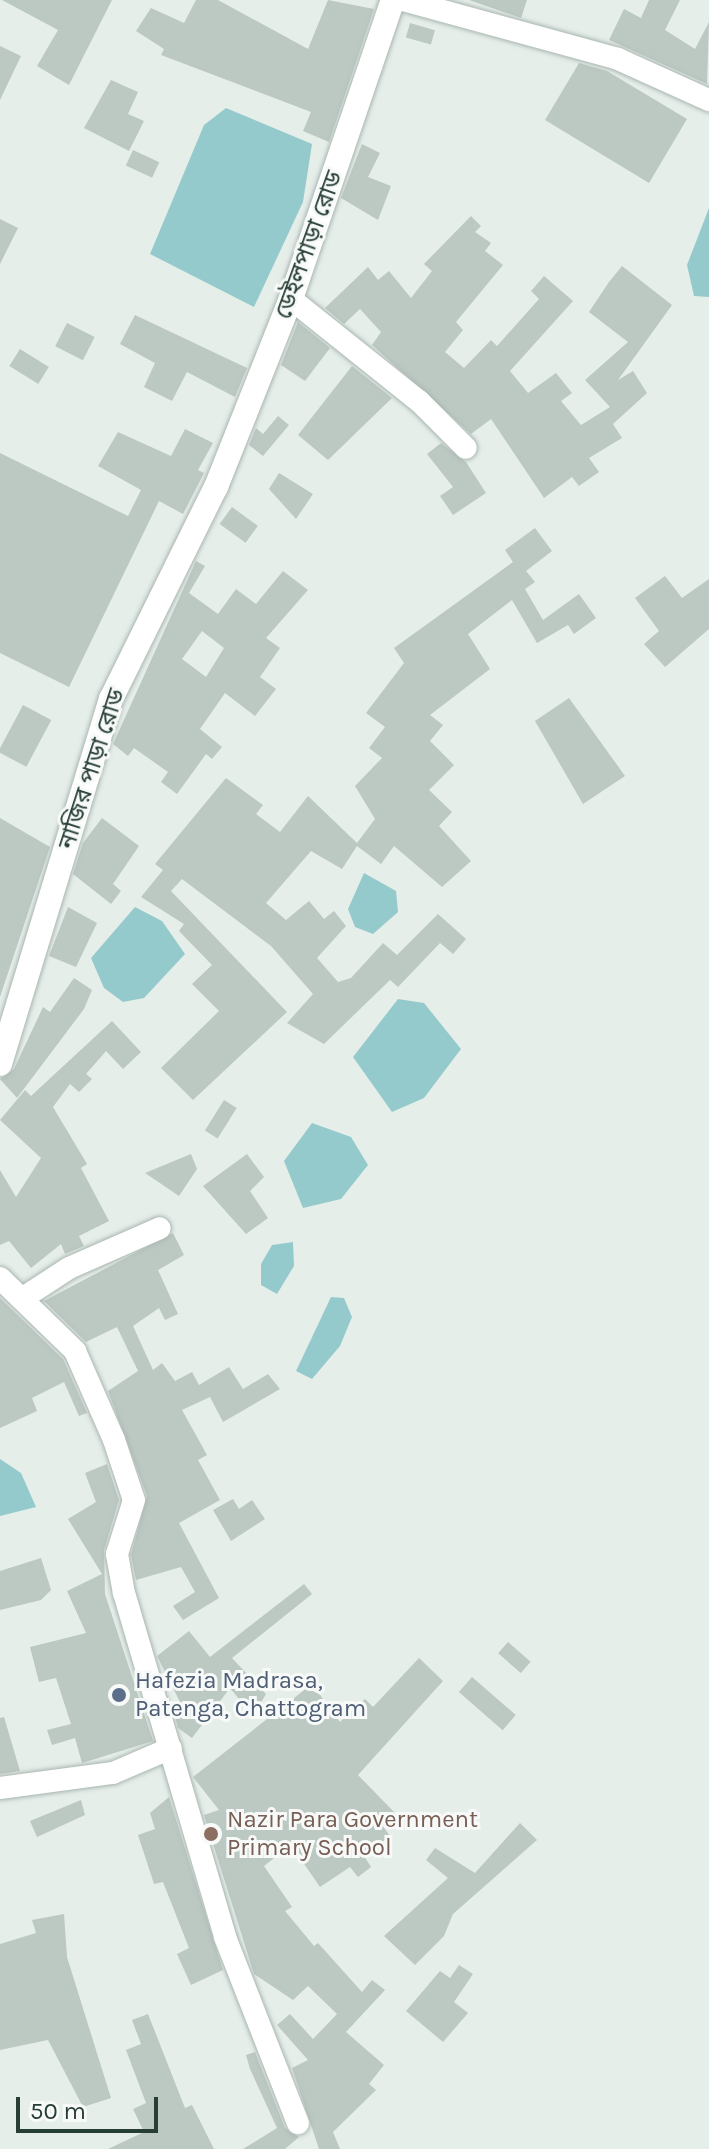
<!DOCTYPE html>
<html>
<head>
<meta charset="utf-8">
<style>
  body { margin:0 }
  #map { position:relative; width:709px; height:2149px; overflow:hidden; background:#e6eeea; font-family:Karla,"Noto Sans Bengali",sans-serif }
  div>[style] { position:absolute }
  .water>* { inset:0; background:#95cacc }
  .building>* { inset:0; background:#bcc8c2; transform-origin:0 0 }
  .roads { filter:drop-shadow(0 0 2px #a9b6b0) drop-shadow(0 0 2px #a9b6b0) }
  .minor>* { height:22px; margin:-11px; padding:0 11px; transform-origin:11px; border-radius:11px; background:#fff }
  .secondary>* { height:24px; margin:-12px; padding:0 12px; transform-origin:12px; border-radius:12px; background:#fff }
  .dots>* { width:22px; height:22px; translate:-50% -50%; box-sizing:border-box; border:4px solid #f7faf8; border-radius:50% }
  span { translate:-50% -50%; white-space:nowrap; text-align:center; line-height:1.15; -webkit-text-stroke:6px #f7faf8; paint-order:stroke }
  .street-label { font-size:24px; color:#273e35 }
  .service-label { font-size:24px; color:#4e5e75 }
  .left { translate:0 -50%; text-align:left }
  .education-label { font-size:24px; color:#785e54 }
  .scale { position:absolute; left:16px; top:2097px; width:142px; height:36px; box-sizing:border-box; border:4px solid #273e35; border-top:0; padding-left:10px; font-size:24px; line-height:28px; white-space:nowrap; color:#273e35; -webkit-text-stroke:6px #f7faf8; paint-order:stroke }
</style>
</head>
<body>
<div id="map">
  <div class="water">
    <i style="clip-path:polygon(226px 108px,312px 144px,303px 202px,254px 307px,150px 254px,204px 125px)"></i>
    <i style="clip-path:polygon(709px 208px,709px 297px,694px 296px,687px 265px)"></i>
    <i style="clip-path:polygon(364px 873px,396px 891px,398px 912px,373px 934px,355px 927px,348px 909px)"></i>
    <i style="clip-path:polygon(135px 907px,162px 921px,185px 954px,144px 998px,123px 1002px,104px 988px,91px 958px)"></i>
    <i style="clip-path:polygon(398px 999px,424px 1003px,461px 1049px,424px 1098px,392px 1112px,353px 1057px)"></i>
    <i style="clip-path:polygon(312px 1123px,351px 1137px,368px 1165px,341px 1199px,303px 1208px,284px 1161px)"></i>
    <i style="clip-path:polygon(293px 1242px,294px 1266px,277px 1294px,261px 1285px,261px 1264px,272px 1245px)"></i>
    <i style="clip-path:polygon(331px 1297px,344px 1298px,352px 1317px,340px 1346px,312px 1379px,296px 1371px)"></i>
    <i style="clip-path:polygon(0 1459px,21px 1473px,36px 1507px,0 1516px)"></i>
  </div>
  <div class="building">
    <i style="clip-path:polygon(2px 0,112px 0,69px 85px,37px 66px,58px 30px)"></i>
    <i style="clip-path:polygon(196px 0,218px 0,308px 49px,328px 0,374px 9px,329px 142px,303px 131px,311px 112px,161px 55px,164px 49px,136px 31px,151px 8px,184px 23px)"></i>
    <i style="clip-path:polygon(469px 0,527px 0,521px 18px)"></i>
    <i style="clip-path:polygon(649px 0,680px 0,665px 30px,695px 49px,709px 22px,707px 84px,609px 40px,624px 9px,641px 18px)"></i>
    <i style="left:410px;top:23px;width:26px;height:15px;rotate:16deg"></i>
    <i style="clip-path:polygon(0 46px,21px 56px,0 100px)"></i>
    <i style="clip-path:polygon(579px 63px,607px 71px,687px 119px,649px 183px,545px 120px)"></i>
    <i style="clip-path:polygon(111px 80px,138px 92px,128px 114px,144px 121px,129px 151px,84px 128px)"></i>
    <i style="clip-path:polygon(362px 144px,380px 153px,368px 177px,391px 186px,378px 220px,341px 198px)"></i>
    <i style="left:133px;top:150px;width:29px;height:17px;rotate:25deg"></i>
    <i style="clip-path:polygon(471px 216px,481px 226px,475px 232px,491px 243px,485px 251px,503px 265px,456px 322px,463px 330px,445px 352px,464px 368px,491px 340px,497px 346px,539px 299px,531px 291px,544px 276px,573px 301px,510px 371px,528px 393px,556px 373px,572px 393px,561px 401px,581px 425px,610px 407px,585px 380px,628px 342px,589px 312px,609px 282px,622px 266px,672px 305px,618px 380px,633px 371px,647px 393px,613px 424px,622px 438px,589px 458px,599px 472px,579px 486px,572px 477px,544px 498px,491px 419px,471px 434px,372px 345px,381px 332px,360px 309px,344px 324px,325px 308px,368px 267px,378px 280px,389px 271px,411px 298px,432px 271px,424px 264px)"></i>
    <i style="clip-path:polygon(0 219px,18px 228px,0 264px)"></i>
    <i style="clip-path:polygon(135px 315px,247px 368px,235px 397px,187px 372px,172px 401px,144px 387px,155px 363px,120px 344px)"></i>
    <i style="clip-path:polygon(298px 322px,330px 348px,305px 381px,281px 365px)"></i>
    <i style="left:67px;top:323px;width:31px;height:26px;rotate:27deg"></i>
    <i style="left:20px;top:349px;width:34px;height:20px;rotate:32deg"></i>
    <i style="clip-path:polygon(352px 366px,392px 398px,328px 460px,298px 435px)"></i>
    <i style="clip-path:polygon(278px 416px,289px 425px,263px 456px,249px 445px,256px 428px,263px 434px)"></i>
    <i style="clip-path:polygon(185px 429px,213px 443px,198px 470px,204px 473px,183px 514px,159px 501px,69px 687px,0 653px,0 453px,128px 516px,141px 490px,98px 466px,118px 432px,171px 456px)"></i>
    <i style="clip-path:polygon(441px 443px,466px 462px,486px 493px,453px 515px,440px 496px,453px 487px,427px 454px)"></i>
    <i style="clip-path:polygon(279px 473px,313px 494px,296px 519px,269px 489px)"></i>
    <i style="left:232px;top:507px;width:32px;height:21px;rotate:36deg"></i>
    <i style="clip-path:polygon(535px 528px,552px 551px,526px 571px,535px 582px,525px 589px,543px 620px,579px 594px,596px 618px,574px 634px,568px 625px,537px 643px,512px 600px,468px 634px,490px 669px,430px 715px,443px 725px,430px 741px,454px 765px,429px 790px,452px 812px,439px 826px,471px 861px,442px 887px,394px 846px,381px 864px,357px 846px,342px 869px,311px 851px,266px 903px,286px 920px,309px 901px,324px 919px,334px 911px,346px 926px,317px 958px,338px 982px,351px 978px,383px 943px,397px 955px,438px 914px,466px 939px,453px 954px,440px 943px,398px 987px,390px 980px,324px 1044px,287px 1023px,313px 994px,271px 946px,182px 879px,171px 891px,287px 1012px,193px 1100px,161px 1068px,219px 1011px,192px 984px,212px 965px,179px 931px,184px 924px,141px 897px,163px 870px,155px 864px,226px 778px,263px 805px,256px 814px,280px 832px,308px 796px,357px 843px,375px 819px,355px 786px,382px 758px,369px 748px,385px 727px,366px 713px,404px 663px,394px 648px,513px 562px,505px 550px)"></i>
    <i style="clip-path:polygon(evenodd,196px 561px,205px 566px,189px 593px,218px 614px,236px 589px,256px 604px,283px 571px,308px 590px,266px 638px,280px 648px,260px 677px,276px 689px,255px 716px,225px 693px,200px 729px,222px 747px,212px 759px,206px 754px,177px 794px,161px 782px,168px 772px,134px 748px,128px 756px,113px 744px,196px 561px,202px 631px,224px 648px,206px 677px,182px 659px,202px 631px)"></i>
    <i style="clip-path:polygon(665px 576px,682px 598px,709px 579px,709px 629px,665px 667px,644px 644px,659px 631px,635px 598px)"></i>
    <i style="clip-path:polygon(569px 698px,625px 776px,583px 804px,535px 721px)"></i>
    <i style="left:23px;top:705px;width:32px;height:53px;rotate:28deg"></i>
    <i style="clip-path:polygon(0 818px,50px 847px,0 997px)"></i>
    <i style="clip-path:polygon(102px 818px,139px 846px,113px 884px,121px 891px,111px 904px,73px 874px,83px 843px)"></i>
    <i style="clip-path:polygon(68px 907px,97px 923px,76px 967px,49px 956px)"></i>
    <i style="clip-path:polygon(74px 978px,92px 990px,84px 1009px,17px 1098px,0 1079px,14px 1069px,43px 1007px,50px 1012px)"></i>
    <i style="clip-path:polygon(112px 1021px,141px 1052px,123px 1069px,106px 1051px,86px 1074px,92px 1079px,79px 1092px,70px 1084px,53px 1107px,87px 1164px,81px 1168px,109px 1221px,79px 1236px,84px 1246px,65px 1254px,61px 1244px,31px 1268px,9px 1241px,0 1245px,0 1170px,16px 1197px,41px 1158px,0 1120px,25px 1090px,31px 1096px)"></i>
    <i style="left:224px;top:1100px;width:15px;height:36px;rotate:32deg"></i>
    <i style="clip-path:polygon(191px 1154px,197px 1169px,179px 1196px,145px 1173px)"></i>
    <i style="clip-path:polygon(247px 1154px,264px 1177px,250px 1191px,268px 1218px,246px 1234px,203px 1186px)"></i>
    <i style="clip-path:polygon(173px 1233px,184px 1255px,158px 1270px,178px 1314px,165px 1320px,159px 1308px,133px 1326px,153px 1370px,162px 1363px,175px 1381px,192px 1372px,199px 1385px,229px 1367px,243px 1389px,268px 1374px,280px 1389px,223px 1422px,210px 1397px,182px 1410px,207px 1455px,198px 1460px,220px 1500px,179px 1523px,219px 1598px,183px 1620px,173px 1606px,195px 1592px,181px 1567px,136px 1580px,131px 1555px,147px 1496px,108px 1391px,138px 1371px,117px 1327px,86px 1342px,44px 1301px)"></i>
    <i style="clip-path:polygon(0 1298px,63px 1359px,87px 1413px,79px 1416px,64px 1382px,32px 1398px,37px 1411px,0 1428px)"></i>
    <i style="clip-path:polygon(107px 1464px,119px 1500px,104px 1550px,105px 1594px,153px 1741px,82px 1763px,75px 1738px,52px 1745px,47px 1730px,71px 1724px,56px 1678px,39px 1682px,30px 1647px,86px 1633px,67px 1591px,102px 1574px,68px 1519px,96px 1502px,85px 1473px)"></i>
    <i style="clip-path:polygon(233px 1499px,239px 1509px,252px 1500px,265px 1519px,231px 1541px,213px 1510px)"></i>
    <i style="clip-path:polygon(41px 1558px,51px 1590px,41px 1600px,0 1610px,0 1571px)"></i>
    <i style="clip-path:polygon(304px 1584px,312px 1594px,232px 1658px,266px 1694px,253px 1716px,230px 1688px,192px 1738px,178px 1728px,174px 1712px,180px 1702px,157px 1656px,189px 1631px,210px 1657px)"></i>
    <i style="left:508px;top:1642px;width:30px;height:15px;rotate:41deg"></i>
    <i style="clip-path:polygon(419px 1658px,443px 1681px,358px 1775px,394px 1812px,382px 1825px,390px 1836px,364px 1856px,371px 1867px,358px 1877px,350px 1867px,320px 1887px,291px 1845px,264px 1866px,292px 1907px,285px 1911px,314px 1946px,318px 1943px,362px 1992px,372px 1980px,385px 1990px,346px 2032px,384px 2065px,369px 2084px,376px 2090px,333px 2132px,340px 2149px,319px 2149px,292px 2068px,308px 2060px,277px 2025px,290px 2014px,313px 2039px,337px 2014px,308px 1986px,293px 2000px,254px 1974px,204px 1815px,219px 1810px,193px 1777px,312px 1684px,340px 1722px,365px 1699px,373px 1707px)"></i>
    <i style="left:472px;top:1677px;width:58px;height:20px;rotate:41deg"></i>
    <i style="clip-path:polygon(4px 1717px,20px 1771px,0 1774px,0 1718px)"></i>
    <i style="clip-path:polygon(169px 1797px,223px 1970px,191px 1985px,177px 1954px,189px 1948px,163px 1882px,154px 1884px,138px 1835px,155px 1829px,150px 1813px)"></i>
    <i style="clip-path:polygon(81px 1800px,85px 1815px,37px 1837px,30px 1821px)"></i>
    <i style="clip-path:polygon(520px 1823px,537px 1840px,453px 1914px,444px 1936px,415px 1965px,384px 1936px,448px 1878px,426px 1860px,435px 1848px,475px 1873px)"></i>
    <i style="clip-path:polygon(64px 1914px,67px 1957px,111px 2098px,83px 2107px,48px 2040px,0 2050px,0 1944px,36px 1933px,32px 1920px)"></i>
    <i style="clip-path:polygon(459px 1965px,473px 1974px,454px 2002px,468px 2013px,443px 2042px,406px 2011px,440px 1971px,450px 1978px)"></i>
    <i style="clip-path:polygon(148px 2014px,185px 2108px,192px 2105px,214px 2149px,108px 2149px,144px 2132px,133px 2109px,146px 2103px,126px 2050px,141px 2044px,132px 2020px)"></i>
    <i style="clip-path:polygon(255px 2052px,285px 2128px,299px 2137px,285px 2149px,243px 2149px,277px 2128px,250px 2069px,246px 2055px)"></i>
  </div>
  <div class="roads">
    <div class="minor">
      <i style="left:403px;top:0;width:223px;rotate:15.3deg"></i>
      <i style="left:618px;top:59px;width:100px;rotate:24.3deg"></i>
      <i style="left:291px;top:299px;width:164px;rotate:38.6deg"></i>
      <i style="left:419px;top:401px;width:66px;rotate:45deg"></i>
      <i style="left:0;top:1278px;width:105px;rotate:44.2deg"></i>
      <i style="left:75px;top:1351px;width:97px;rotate:66.3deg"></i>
      <i style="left:114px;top:1440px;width:63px;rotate:71.6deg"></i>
      <i style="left:134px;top:1500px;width:57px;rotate:107.5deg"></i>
      <i style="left:117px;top:1554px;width:40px;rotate:80deg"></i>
      <i style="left:124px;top:1593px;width:359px;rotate:73.6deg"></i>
      <i style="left:225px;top:1937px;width:200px;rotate:68.6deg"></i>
      <i style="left:23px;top:1298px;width:55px;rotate:-33.1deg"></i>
      <i style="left:69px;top:1268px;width:99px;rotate:-23.7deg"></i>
      <i style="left:0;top:1788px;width:114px;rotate:-7.6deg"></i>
      <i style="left:113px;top:1773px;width:63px;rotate:-23.3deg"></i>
    </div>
    <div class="secondary">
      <i style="left:0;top:1064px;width:382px;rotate:-73.1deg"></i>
      <i style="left:111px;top:699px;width:237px;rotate:-63.7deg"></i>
      <i style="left:216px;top:487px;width:202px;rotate:-68.3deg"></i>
      <i style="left:291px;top:299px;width:316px;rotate:-71.2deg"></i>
    </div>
  </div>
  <div class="dots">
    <i style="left:119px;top:1695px;background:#5c6f8a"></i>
    <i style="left:211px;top:1834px;background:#8d6e63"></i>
  </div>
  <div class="street-label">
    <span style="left:309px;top:245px;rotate:-70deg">ডেইলপাড়া রোড</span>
    <span style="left:92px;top:769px;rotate:-72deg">নাজির পাড়া রোড</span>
  </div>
  <div class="service-label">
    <span class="left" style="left:135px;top:1695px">Hafezia Madrasa,<br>Patenga, Chattogram</span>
  </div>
  <div class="education-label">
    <span class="left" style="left:227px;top:1834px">Nazir Para Government<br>Primary School</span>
  </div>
  <div class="scale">50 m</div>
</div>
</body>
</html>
